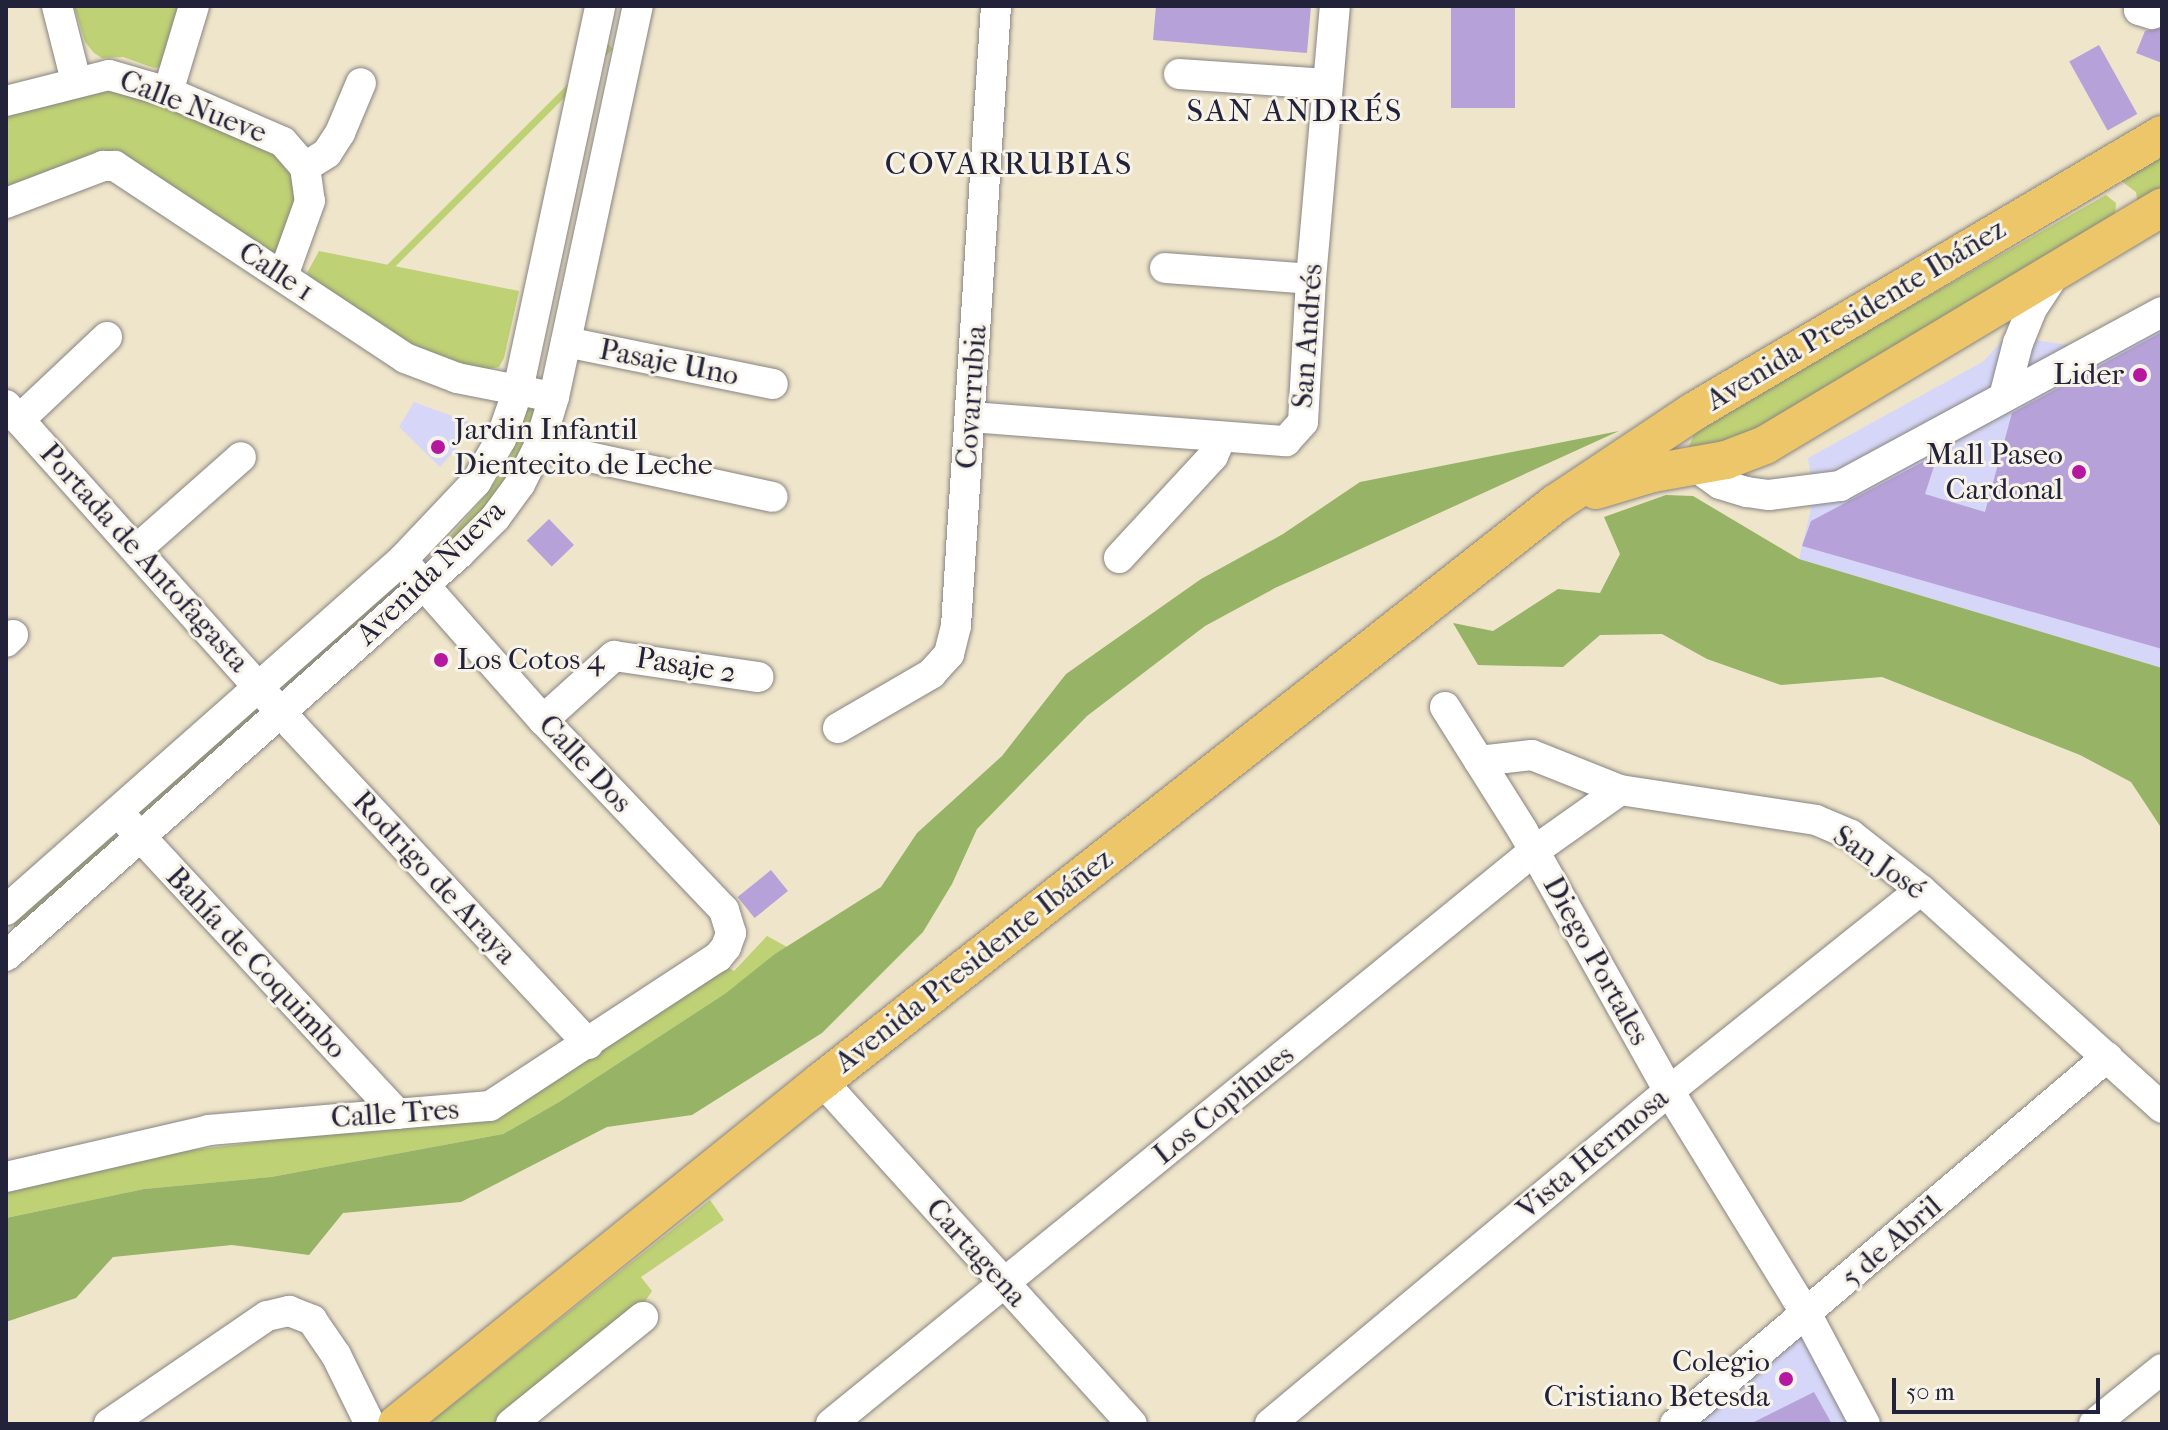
<!DOCTYPE html>
<html>
<head>
<meta charset="utf-8">
<style>
  body { margin:0 }
  #map { position:relative; width:2168px; height:1430px; overflow:hidden; background:#efe5ca; font-family:"IM FELL French Canon",serif }
  div>[style] { position:absolute }
  .built>* { inset:0; background:#d6d7f8 }
  .green>* { inset:0; background:#bed174; transform-origin:0 0 }
  .forest>* { inset:0; background:#96b366 }
  .building>* { inset:0; background:#b6a2d9; transform-origin:0 0 }
  .roads { filter:drop-shadow(0 0 2px #888482) drop-shadow(0 0 2px #888482) }
  .minor>* { height:30px; margin:-15px; padding:0 15px; transform-origin:15px; border-radius:15px; background:#fff }
  .major>* { height:38px; margin:-19px; padding:0 19px; transform-origin:19px; border-radius:19px; background:#ecc669 }
  .dots>* { width:22px; height:22px; translate:-50% -50%; box-sizing:border-box; border:4px solid #f7f3e8; border-radius:50% }
  span { translate:-50% -50%; white-space:nowrap; text-align:center; line-height:1.15; -webkit-text-stroke:6px #f7f3e8; paint-order:stroke }
  .street-label { font-size:30px; color:#22223b }
  .poi-label { font-size:30px; color:#22223b }
  .right { translate:-100% -50%; text-align:right }
  .left { translate:0 -50%; text-align:left }
  .neighbourhood-label { font-size:32px; color:#22223b; letter-spacing:2px }
  .frame { position:absolute; inset:0; border:8px solid #22223b; pointer-events:none }
  .scale { position:absolute; left:1892px; top:1378px; width:208px; height:36px; box-sizing:border-box; border:4px solid #22223b; border-top:0; padding-left:10px; font-size:24px; line-height:28px; white-space:nowrap; color:#22223b; -webkit-text-stroke:6px #f7f3e8; paint-order:stroke }
</style>
</head>
<body>
<div id="map">
  <div class="built">
    <i style="clip-path:polygon(2162px 297px,2162px 668px,1799px 559px,1814px 496px,1808px 458px,1984px 361px,2006px 336px,2076px 346px)"></i>
    <i style="clip-path:polygon(414px 402px,477px 425px,440px 467px,399px 427px)"></i>
    <i style="clip-path:polygon(1801px 1334px,1850px 1424px,1692px 1424px)"></i>
  </div>
  <div class="green">
    <i style="clip-path:polygon(74px 6px,185px 6px,162px 67px,154px 68px,123px 57px,102px 58px,94px 53px,85px 42px)"></i>
    <i style="left:608px;top:44px;width:7px;height:334px;rotate:45deg"></i>
    <i style="clip-path:polygon(94px 81px,268px 140px,301px 178px,281px 254px,268px 253px,118px 155px,6px 190px,6px 107px)"></i>
    <i style="clip-path:polygon(2162px 148px,2162px 193px,2138px 205px,2136px 192px,2120px 180px)"></i>
    <i style="clip-path:polygon(2106px 195px,2116px 203px,2115px 216px,1794px 409px,1730px 443px,1688px 449px,1694px 434px,1714px 418px)"></i>
    <i style="clip-path:polygon(319px 251px,519px 291px,504px 358px,499px 367px,483px 370px,422px 354px,314px 283px,307px 273px)"></i>
    <i style="clip-path:polygon(528px 406px,535px 409px,513px 470px,480px 515px,441px 553px,437px 551px,486px 495px,509px 461px)"></i>
    <i style="clip-path:polygon(395px 583px,400px 586px,290px 688px,285px 687px,284px 681px)"></i>
    <i style="clip-path:polygon(254px 706px,259px 708px,260px 713px,146px 816px,140px 813px,141px 808px)"></i>
    <i style="clip-path:polygon(112px 834px,117px 841px,15px 929px,13px 921px)"></i>
    <i style="clip-path:polygon(767px 936px,787px 947px,726px 993px,559px 1102px,503px 1134px,271px 1177px,144px 1189px,6px 1218px,6px 1190px,184px 1151px,488px 1114px,721px 963px,734px 971px)"></i>
    <i style="clip-path:polygon(710px 1200px,724px 1220px,641px 1277px,652px 1291px,640px 1309px,492px 1424px,428px 1424px)"></i>
  </div>
  <div class="forest">
    <i style="clip-path:polygon(1619px 431px,1275px 588px,1205px 626px,1087px 716px,977px 829px,952px 884px,923px 932px,822px 1033px,692px 1115px,607px 1127px,461px 1202px,343px 1213px,309px 1255px,232px 1245px,113px 1257px,76px 1298px,6px 1322px,6px 1218px,144px 1189px,271px 1177px,503px 1134px,559px 1102px,726px 993px,775px 954px,881px 887px,917px 833px,1002px 756px,1066px 674px,1201px 579px,1283px 534px,1360px 482px)"></i>
    <i style="clip-path:polygon(1666px 495px,1693px 496px,1799px 559px,2162px 668px,2162px 829px,2131px 782px,2080px 755px,1882px 677px,1781px 685px,1707px 659px,1662px 634px,1600px 635px,1563px 667px,1478px 665px,1453px 623px,1493px 631px,1558px 589px,1600px 593px,1620px 554px,1604px 517px)"></i>
  </div>
  <div class="building">
    <i style="clip-path:polygon(1156px 6px,1311px 6px,1307px 53px,1153px 40px)"></i>
    <i style="left:1451px;top:6px;width:64px;height:102px"></i>
    <i style="clip-path:polygon(2162px 28px,2162px 63px,2136px 53px,2145px 31px)"></i>
    <i style="left:2099px;top:45px;width:79px;height:34px;rotate:61deg"></i>
    <i style="clip-path:polygon(2162px 332px,2162px 649px,1802px 546px,1811px 521px,1938px 454px,1925px 494px,1985px 512px,2012px 413px)"></i>
    <i style="left:549px;top:519px;width:36px;height:31px;rotate:46deg"></i>
    <i style="left:771px;top:870px;width:27px;height:43px;rotate:51deg"></i>
    <i style="clip-path:polygon(1814px 1392px,1832px 1424px,1750px 1424px)"></i>
  </div>
  <div class="roads">
    <div class="minor">
      <i style="left:57px;top:6px;width:77px;rotate:75.8deg"></i>
      <i style="left:2140px;top:6px;width:4px;rotate:104deg"></i>
      <i style="left:2139px;top:10px;width:14px;rotate:17deg"></i>
      <i style="left:1179px;top:74px;width:148px;rotate:3.9deg"></i>
      <i style="left:168px;top:92px;width:90px;rotate:-73.2deg"></i>
      <i style="left:6px;top:101px;width:106px;rotate:-14.2deg"></i>
      <i style="left:109px;top:75px;width:61px;rotate:16.1deg"></i>
      <i style="left:168px;top:92px;width:125px;rotate:23.5deg"></i>
      <i style="left:283px;top:142px;width:33px;rotate:49deg"></i>
      <i style="left:305px;top:167px;width:34px;rotate:82deg"></i>
      <i style="left:310px;top:201px;width:80px;rotate:109.8deg"></i>
      <i style="left:305px;top:167px;width:26px;rotate:-32deg"></i>
      <i style="left:327px;top:153px;width:24px;rotate:-57deg"></i>
      <i style="left:340px;top:133px;width:54px;rotate:-67.2deg"></i>
      <i style="left:6px;top:203px;width:104px;rotate:-20.9deg"></i>
      <i style="left:103px;top:166px;width:12px"></i>
      <i style="left:115px;top:166px;width:348px;rotate:33.5deg"></i>
      <i style="left:405px;top:358px;width:56px;rotate:21deg"></i>
      <i style="left:457px;top:378px;width:83px;rotate:11.2deg"></i>
      <i style="left:1165px;top:268px;width:146px;rotate:4.3deg"></i>
      <i style="left:566px;top:342px;width:211px;rotate:11.5deg"></i>
      <i style="left:2004px;top:397px;width:56px;rotate:-75.5deg"></i>
      <i style="left:2018px;top:343px;width:35px;rotate:-68deg"></i>
      <i style="left:2031px;top:310px;width:42px;rotate:-56.7deg"></i>
      <i style="left:6px;top:405px;width:431px;rotate:48.2deg"></i>
      <i style="left:293px;top:726px;width:434px;rotate:47.1deg"></i>
      <i style="left:971px;top:417px;width:316px;rotate:4.4deg"></i>
      <i style="left:1286px;top:441px;width:25px;rotate:-48deg"></i>
      <i style="left:1303px;top:422px;width:143px;rotate:-86.8deg"></i>
      <i style="left:1311px;top:279px;width:274px;rotate:-85deg"></i>
      <i style="left:19px;top:420px;width:121px;rotate:-43.3deg"></i>
      <i style="left:539px;top:446px;width:239px;rotate:12.3deg"></i>
      <i style="left:1696px;top:467px;width:29px;rotate:35deg"></i>
      <i style="left:1720px;top:484px;width:28px;rotate:17deg"></i>
      <i style="left:1747px;top:492px;width:22px;rotate:8deg"></i>
      <i style="left:1769px;top:495px;width:72px;rotate:-7.2deg"></i>
      <i style="left:1840px;top:486px;width:366px;rotate:-28.4deg"></i>
      <i style="left:136px;top:550px;width:140px;rotate:-41.5deg"></i>
      <i style="left:1119px;top:558px;width:139px;rotate:-47.3deg"></i>
      <i style="left:1213px;top:456px;width:20px;rotate:-66deg"></i>
      <i style="left:6px;top:642px;width:10px;rotate:-45deg"></i>
      <i style="left:1445px;top:707px;width:146px;rotate:57.8deg"></i>
      <i style="left:1523px;top:831px;width:298px;rotate:60.7deg"></i>
      <i style="left:1669px;top:1091px;width:263px;rotate:58.4deg"></i>
      <i style="left:1807px;top:1315px;width:123px;rotate:62deg"></i>
      <i style="left:543px;top:720px;width:96px;rotate:-42deg"></i>
      <i style="left:614px;top:656px;width:146px;rotate:8.3deg"></i>
      <i style="left:838px;top:728px;width:108px;rotate:-30.1deg"></i>
      <i style="left:931px;top:674px;width:27px;rotate:-48deg"></i>
      <i style="left:949px;top:654px;width:29px;rotate:-76deg"></i>
      <i style="left:956px;top:626px;width:621px;rotate:-86.31deg"></i>
      <i style="left:1479px;top:761px;width:53px;rotate:-6.5deg"></i>
      <i style="left:1532px;top:755px;width:95px;rotate:21.7deg"></i>
      <i style="left:1620px;top:790px;width:198px;rotate:8.7deg"></i>
      <i style="left:1816px;top:820px;width:38px;rotate:23deg"></i>
      <i style="left:1851px;top:835px;width:89px;rotate:38.2deg"></i>
      <i style="left:1921px;top:890px;width:325px;rotate:42.1deg"></i>
      <i style="left:127px;top:822px;width:398px;rotate:47.2deg"></i>
      <i style="left:6px;top:910px;width:529px;rotate:-41.47deg"></i>
      <i style="left:402px;top:560px;width:108px;rotate:-46.5deg"></i>
      <i style="left:476px;top:482px;width:50px;rotate:-59.8deg"></i>
      <i style="left:501px;top:439px;width:52px;rotate:-70.9deg"></i>
      <i style="left:518px;top:390px;width:393px;rotate:-77.9deg"></i>
      <i style="left:6px;top:956px;width:606px;rotate:-41.59deg"></i>
      <i style="left:459px;top:554px;width:51px;rotate:-45deg"></i>
      <i style="left:495px;top:518px;width:42px;rotate:-53.7deg"></i>
      <i style="left:520px;top:484px;width:42px;rotate:-63.4deg"></i>
      <i style="left:539px;top:446px;width:51px;rotate:-73deg"></i>
      <i style="left:554px;top:397px;width:400px;rotate:-77.9deg"></i>
      <i style="left:822px;top:1081px;width:462px;rotate:47.9deg"></i>
      <i style="left:6px;top:1177px;width:208px;rotate:-13deg"></i>
      <i style="left:209px;top:1130px;width:282px;rotate:-4.9deg"></i>
      <i style="left:490px;top:1106px;width:272px;rotate:-33.2deg"></i>
      <i style="left:718px;top:957px;width:13px;rotate:-51deg"></i>
      <i style="left:726px;top:947px;width:15px;rotate:-70deg"></i>
      <i style="left:731px;top:933px;width:24px;rotate:-107deg"></i>
      <i style="left:724px;top:910px;width:262px;rotate:-133.6deg"></i>
      <i style="left:543px;top:720px;width:213px;rotate:-131.4deg"></i>
      <i style="left:109px;top:1424px;width:191px;rotate:-34.4deg"></i>
      <i style="left:267px;top:1316px;width:23px;rotate:-13deg"></i>
      <i style="left:289px;top:1311px;width:25px;rotate:21deg"></i>
      <i style="left:312px;top:1320px;width:42px;rotate:55.6deg"></i>
      <i style="left:336px;top:1355px;width:77px;rotate:63.8deg"></i>
      <i style="left:511px;top:1424px;width:170px;rotate:-39deg"></i>
      <i style="left:831px;top:1424px;width:907px;rotate:-39.18deg"></i>
      <i style="left:1534px;top:851px;width:105px;rotate:-35.3deg"></i>
      <i style="left:1270px;top:1424px;width:520px;rotate:-39.85deg"></i>
      <i style="left:1669px;top:1091px;width:322px;rotate:-38.6deg"></i>
      <i style="left:1675px;top:1424px;width:567px;rotate:-40.35deg"></i>
      <i style="left:2094px;top:1424px;width:87px;rotate:-39deg"></i>
    </div>
    <div class="major">
      <i style="left:1596px;top:490px;width:59px;rotate:-16.6deg"></i>
      <i style="left:1653px;top:473px;width:74px;rotate:-10.1deg"></i>
      <i style="left:1726px;top:460px;width:42px;rotate:-21deg"></i>
      <i style="left:1765px;top:445px;width:463px;rotate:-30.9deg"></i>
      <i style="left:397px;top:1424px;width:546px;rotate:-38.91deg"></i>
      <i style="left:822px;top:1081px;width:933px;rotate:-38.21deg"></i>
      <i style="left:1555px;top:504px;width:166px;rotate:-33.7deg"></i>
      <i style="left:1693px;top:412px;width:545px;rotate:-30.57deg"></i>
    </div>
  </div>
  <div class="dots">
    <i style="left:2140px;top:375px;background:#b5179e"></i>
    <i style="left:438px;top:447px;background:#b5179e"></i>
    <i style="left:2079px;top:472px;background:#b5179e"></i>
    <i style="left:441px;top:660px;background:#b5179e"></i>
    <i style="left:1786px;top:1379px;background:#b5179e"></i>
  </div>
  <div class="street-label">
    <span style="left:193px;top:107px;rotate:21deg">Calle Nueve</span>
    <span style="left:276px;top:272px;rotate:33deg">Calle 1</span>
    <span style="left:1856px;top:315px;rotate:-31deg">Avenida Presidente Ibáñez</span>
    <span style="left:1308px;top:336px;rotate:-86deg">San Andrés</span>
    <span style="left:669px;top:363px;rotate:11deg">Pasaje Uno</span>
    <span style="left:972px;top:397px;rotate:-86deg">Covarrubia</span>
    <span style="left:144px;top:558px;rotate:48deg">Portada de Antofagasta</span>
    <span style="left:431px;top:573px;rotate:-44deg">Avenida Nueva</span>
    <span style="left:686px;top:666px;rotate:9deg">Pasaje 2</span>
    <span style="left:585px;top:764px;rotate:47deg">Calle Dos</span>
    <span style="left:1879px;top:863px;rotate:35deg">San José</span>
    <span style="left:434px;top:878px;rotate:47deg">Rodrigo de Araya</span>
    <span style="left:974px;top:961px;rotate:-38deg">Avenida Presidente Ibáñez</span>
    <span style="left:1596px;top:961px;rotate:61deg">Diego Portales</span>
    <span style="left:256px;top:963px;rotate:47deg">Bahía de Coquimbo</span>
    <span style="left:1224px;top:1105px;rotate:-39deg">Los Copihues</span>
    <span style="left:395px;top:1114px;rotate:-4deg">Calle Tres</span>
    <span style="left:1593px;top:1154px;rotate:-40deg">Vista Hermosa</span>
    <span style="left:1892px;top:1242px;rotate:-41deg">5 de Abril</span>
    <span style="left:976px;top:1253px;rotate:48deg">Cartagena</span>
  </div>
  <div class="poi-label">
    <span class="right" style="left:2124px;top:375px">Lider</span>
    <span class="left" style="left:454px;top:447px">Jardin Infantil<br>Dientecito de Leche</span>
    <span class="right" style="left:2063px;top:472px">Mall Paseo<br>Cardonal</span>
    <span class="left" style="left:457px;top:660px">Los Cotos 4</span>
    <span class="right" style="left:1770px;top:1379px">Colegio<br>Cristiano Betesda</span>
  </div>
  <div class="neighbourhood-label">
    <span style="left:1295px;top:111px">SAN ANDRÉS</span>
    <span style="left:1009px;top:164px">COVARRUBIAS</span>
  </div>
  <div class="frame"></div>
  <div class="scale">50 m</div>
</div>
</body>
</html>
